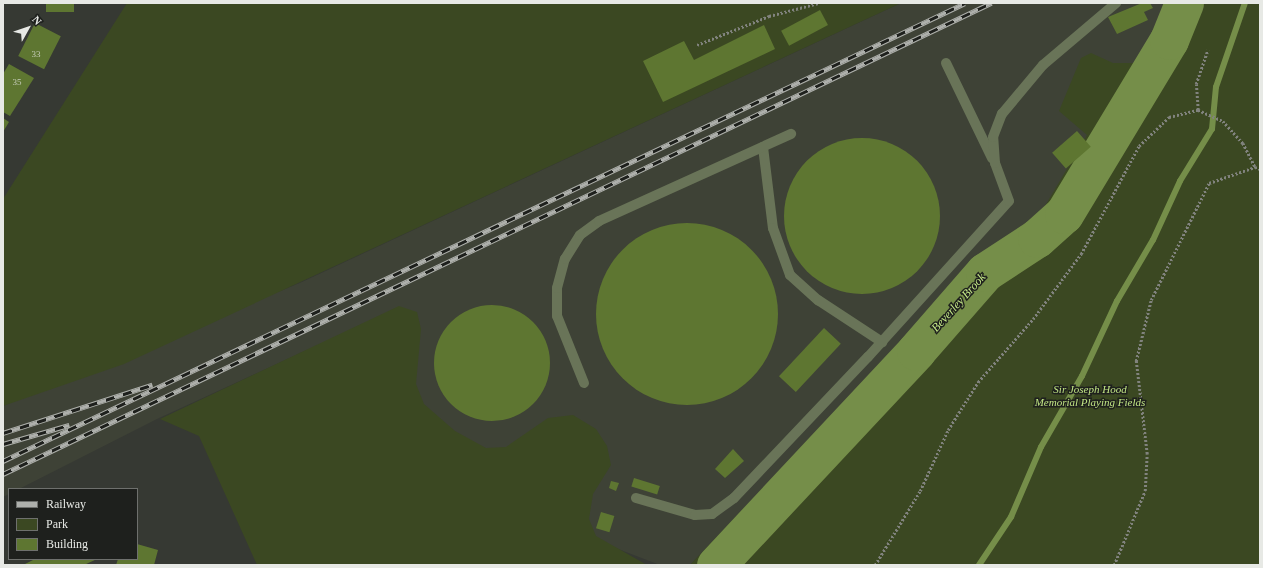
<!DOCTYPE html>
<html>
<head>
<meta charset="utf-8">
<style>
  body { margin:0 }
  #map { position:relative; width:1263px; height:568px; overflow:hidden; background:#363933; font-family:"Times New Roman",serif }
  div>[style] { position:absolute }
  .built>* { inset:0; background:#3e4236 }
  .green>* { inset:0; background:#3b4822 }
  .stream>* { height:6px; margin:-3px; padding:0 3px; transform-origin:3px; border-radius:3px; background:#758e49 }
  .river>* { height:39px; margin:-19.5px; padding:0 19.5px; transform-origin:19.5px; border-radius:19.5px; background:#758e49 }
  .building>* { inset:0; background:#5e7631; transform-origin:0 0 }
  .round { border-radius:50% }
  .path>* { height:2.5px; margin-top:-1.25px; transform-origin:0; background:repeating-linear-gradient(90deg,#81837e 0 2px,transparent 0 4px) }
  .lane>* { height:10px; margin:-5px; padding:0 5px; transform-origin:5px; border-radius:5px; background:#697458 }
  .rail>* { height:4.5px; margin-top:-2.25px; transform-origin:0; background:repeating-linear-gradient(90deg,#1e201d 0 9px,#aeb0ac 0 18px); box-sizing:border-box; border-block:1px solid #aeb0ac }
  span { translate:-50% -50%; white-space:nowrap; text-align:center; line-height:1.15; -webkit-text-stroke:3px #1e201d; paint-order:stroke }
  .number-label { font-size:9px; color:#c5ccb8 }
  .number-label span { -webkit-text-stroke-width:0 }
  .park-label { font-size:11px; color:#c1e584; font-style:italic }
  .water-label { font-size:12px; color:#c6ea89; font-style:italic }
  .frame { position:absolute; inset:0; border:4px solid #e7e9e5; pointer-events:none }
  .legend { position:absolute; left:8px; top:488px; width:130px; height:72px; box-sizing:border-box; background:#1e201d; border:1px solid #6e706d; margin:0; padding:5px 7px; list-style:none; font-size:12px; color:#e7e9e5 }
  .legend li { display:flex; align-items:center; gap:8px; height:20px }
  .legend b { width:20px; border:1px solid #6e706d }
  .north { position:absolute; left:8px; top:8px; width:40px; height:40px; -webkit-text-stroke:3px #1e201d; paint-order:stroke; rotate:50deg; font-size:11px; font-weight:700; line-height:16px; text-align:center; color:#e7e9e5 }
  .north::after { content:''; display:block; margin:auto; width:14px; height:18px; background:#e7e9e5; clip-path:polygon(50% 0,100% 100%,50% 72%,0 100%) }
</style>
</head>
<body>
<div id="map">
  <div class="built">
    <i style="clip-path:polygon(901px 3px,1172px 3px,1095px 150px,1045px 206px,878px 367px,690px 565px,660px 565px,584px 536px,307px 350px,157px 419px,19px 489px,9px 489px,9px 494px,3px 497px,3px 406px,302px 282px)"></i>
  </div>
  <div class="green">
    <i style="clip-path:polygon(127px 3px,901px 3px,124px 364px,3px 406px,3px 199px)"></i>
    <i style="clip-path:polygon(1170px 3px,1260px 3px,1260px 565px,690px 565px,878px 367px,1045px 206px,1087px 135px,1059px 111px,1081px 58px,1091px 53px,1113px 63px,1137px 63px)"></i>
    <i style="clip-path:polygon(399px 306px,417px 312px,421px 329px,416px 384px,424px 404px,455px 431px,486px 448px,506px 447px,548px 418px,573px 415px,596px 429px,607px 446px,611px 465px,593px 494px,589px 519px,596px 536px,647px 565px,257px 565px,199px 436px,160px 419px)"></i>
  </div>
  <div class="stream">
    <i style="left:979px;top:565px;width:58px;rotate:-56.3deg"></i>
    <i style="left:1011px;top:517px;width:76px;rotate:-66.8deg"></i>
    <i style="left:1041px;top:447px;width:82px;rotate:-60deg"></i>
    <i style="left:1082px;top:376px;width:83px;rotate:-65deg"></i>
    <i style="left:1117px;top:301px;width:71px;rotate:-59.5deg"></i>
    <i style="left:1153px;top:240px;width:65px;rotate:-65.4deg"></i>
    <i style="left:1180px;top:181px;width:61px;rotate:-58.4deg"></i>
    <i style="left:1212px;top:129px;width:42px;rotate:-84.6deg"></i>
    <i style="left:1216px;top:87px;width:89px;rotate:-71deg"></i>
  </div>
  <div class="river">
    <i style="left:716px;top:565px;width:293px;rotate:-46.9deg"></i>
    <i style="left:916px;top:351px;width:105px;rotate:-48.9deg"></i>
    <i style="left:985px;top:272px;width:62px;rotate:-33.2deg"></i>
    <i style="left:1037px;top:238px;width:36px;rotate:-42deg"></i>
    <i style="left:1064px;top:214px;width:203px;rotate:-58.9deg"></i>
    <i style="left:1169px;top:40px;width:40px;rotate:-68deg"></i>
  </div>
  <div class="building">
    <i style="left:46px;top:3px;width:28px;height:9px"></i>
    <i style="clip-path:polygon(1142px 3px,1150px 3px,1153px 8px,1144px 12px,1148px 20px,1117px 34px,1108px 17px)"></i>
    <i style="left:820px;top:10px;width:17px;height:44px;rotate:62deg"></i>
    <i style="left:35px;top:23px;width:29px;height:37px;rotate:27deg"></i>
    <i style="clip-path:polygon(764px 25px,775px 49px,663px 102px,643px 61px,684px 41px,694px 60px)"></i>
    <i style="clip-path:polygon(9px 64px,34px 78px,10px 116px,3px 112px,3px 74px)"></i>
    <i style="clip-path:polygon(3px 118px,9px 122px,3px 132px)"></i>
    <i style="left:1077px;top:131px;width:21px;height:33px;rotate:49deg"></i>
    <i class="round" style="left:784px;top:138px;width:156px;height:156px"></i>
    <i class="round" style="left:596px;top:223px;width:182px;height:182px"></i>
    <i class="round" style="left:434px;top:305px;width:116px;height:116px"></i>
    <i style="left:824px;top:328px;width:23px;height:66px;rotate:43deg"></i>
    <i style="clip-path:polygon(733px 449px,744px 461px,725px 478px,715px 469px)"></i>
    <i style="left:634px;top:478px;width:27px;height:9px;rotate:17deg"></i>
    <i style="clip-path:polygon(611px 481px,619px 483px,616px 491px,609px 488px)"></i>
    <i style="left:601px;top:512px;width:14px;height:17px;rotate:17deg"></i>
    <i style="clip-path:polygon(137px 544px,158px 550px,154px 565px,116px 565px,118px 559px,137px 559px)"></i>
    <i style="clip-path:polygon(35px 559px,97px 559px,84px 565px,23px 565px)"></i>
  </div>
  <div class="path">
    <i style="left:697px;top:45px;width:78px;rotate:-21.9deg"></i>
    <i style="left:769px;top:16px;width:52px;rotate:-14.6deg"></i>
    <i style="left:1198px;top:110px;width:26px;rotate:-94deg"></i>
    <i style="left:1196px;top:84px;width:36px;rotate:-71deg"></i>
    <i style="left:875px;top:565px;width:87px;rotate:-58.7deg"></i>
    <i style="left:920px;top:491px;width:67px;rotate:-65.3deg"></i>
    <i style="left:948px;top:430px;width:57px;rotate:-58deg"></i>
    <i style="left:978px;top:382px;width:84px;rotate:-48.9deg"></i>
    <i style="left:1033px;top:319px;width:81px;rotate:-53.6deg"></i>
    <i style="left:1081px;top:254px;width:123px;rotate:-61.8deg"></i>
    <i style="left:1139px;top:146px;width:42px;rotate:-44deg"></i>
    <i style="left:1169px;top:117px;width:30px;rotate:-14deg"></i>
    <i style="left:1198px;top:110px;width:27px;rotate:24deg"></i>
    <i style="left:1223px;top:121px;width:30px;rotate:48deg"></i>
    <i style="left:1243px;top:143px;width:27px;rotate:63deg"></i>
    <i style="left:1114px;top:565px;width:80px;rotate:-67.3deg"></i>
    <i style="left:1145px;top:491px;width:37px;rotate:-87deg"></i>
    <i style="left:1147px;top:454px;width:94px;rotate:-96.7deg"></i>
    <i style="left:1136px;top:361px;width:63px;rotate:-76.2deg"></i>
    <i style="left:1151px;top:300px;width:131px;rotate:-63.6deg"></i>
    <i style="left:1209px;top:183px;width:49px;rotate:-19.2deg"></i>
    <i style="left:1255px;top:167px;width:5px;rotate:22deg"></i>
  </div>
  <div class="lane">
    <i style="left:946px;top:63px;width:106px;rotate:64.2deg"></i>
    <i style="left:763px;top:147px;width:82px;rotate:83deg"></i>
    <i style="left:773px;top:228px;width:50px;rotate:70.1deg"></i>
    <i style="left:790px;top:275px;width:38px;rotate:42deg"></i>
    <i style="left:818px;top:300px;width:77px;rotate:33.3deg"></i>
    <i style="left:584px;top:383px;width:72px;rotate:-111.9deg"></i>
    <i style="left:557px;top:316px;width:28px;rotate:-90deg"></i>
    <i style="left:557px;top:288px;width:30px;rotate:-75deg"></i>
    <i style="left:565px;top:259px;width:28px;rotate:-58deg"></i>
    <i style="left:580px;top:235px;width:24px;rotate:-36deg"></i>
    <i style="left:599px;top:221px;width:211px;rotate:-24.4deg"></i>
    <i style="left:636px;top:498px;width:61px;rotate:16.1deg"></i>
    <i style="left:695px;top:515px;width:17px;rotate:-3deg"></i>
    <i style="left:712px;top:514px;width:27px;rotate:-36deg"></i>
    <i style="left:734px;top:498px;width:195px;rotate:-46.5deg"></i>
    <i style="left:868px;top:357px;width:210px;rotate:-47.9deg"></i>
    <i style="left:1009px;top:201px;width:40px;rotate:-110.2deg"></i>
    <i style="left:995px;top:163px;width:26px;rotate:-94deg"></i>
    <i style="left:993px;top:137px;width:25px;rotate:-69deg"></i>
    <i style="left:1002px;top:114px;width:64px;rotate:-50.1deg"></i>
    <i style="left:1043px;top:65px;width:96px;rotate:-40.3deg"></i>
  </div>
  <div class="rail">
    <i style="left:3px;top:433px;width:157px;rotate:-17.9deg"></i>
    <i style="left:3px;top:444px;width:69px;rotate:-16.1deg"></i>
    <i style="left:3px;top:461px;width:1065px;rotate:-25.46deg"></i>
    <i style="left:3px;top:474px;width:1095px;rotate:-25.49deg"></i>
  </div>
  <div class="number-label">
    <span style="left:36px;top:54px">33</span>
    <span style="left:17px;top:82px">35</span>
  </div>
  <div class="park-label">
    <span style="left:1090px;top:396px">Sir Joseph Hood<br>Memorial Playing Fields</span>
  </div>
  <div class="water-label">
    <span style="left:959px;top:303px;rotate:-48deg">Beverley Brook</span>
  </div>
  <div class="frame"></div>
  <ul class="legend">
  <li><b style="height:5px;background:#aeb0ac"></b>Railway</li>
  <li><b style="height:11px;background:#3b4822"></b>Park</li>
  <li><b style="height:11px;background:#5e7631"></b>Building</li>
  </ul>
  <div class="north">N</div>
</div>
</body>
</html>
